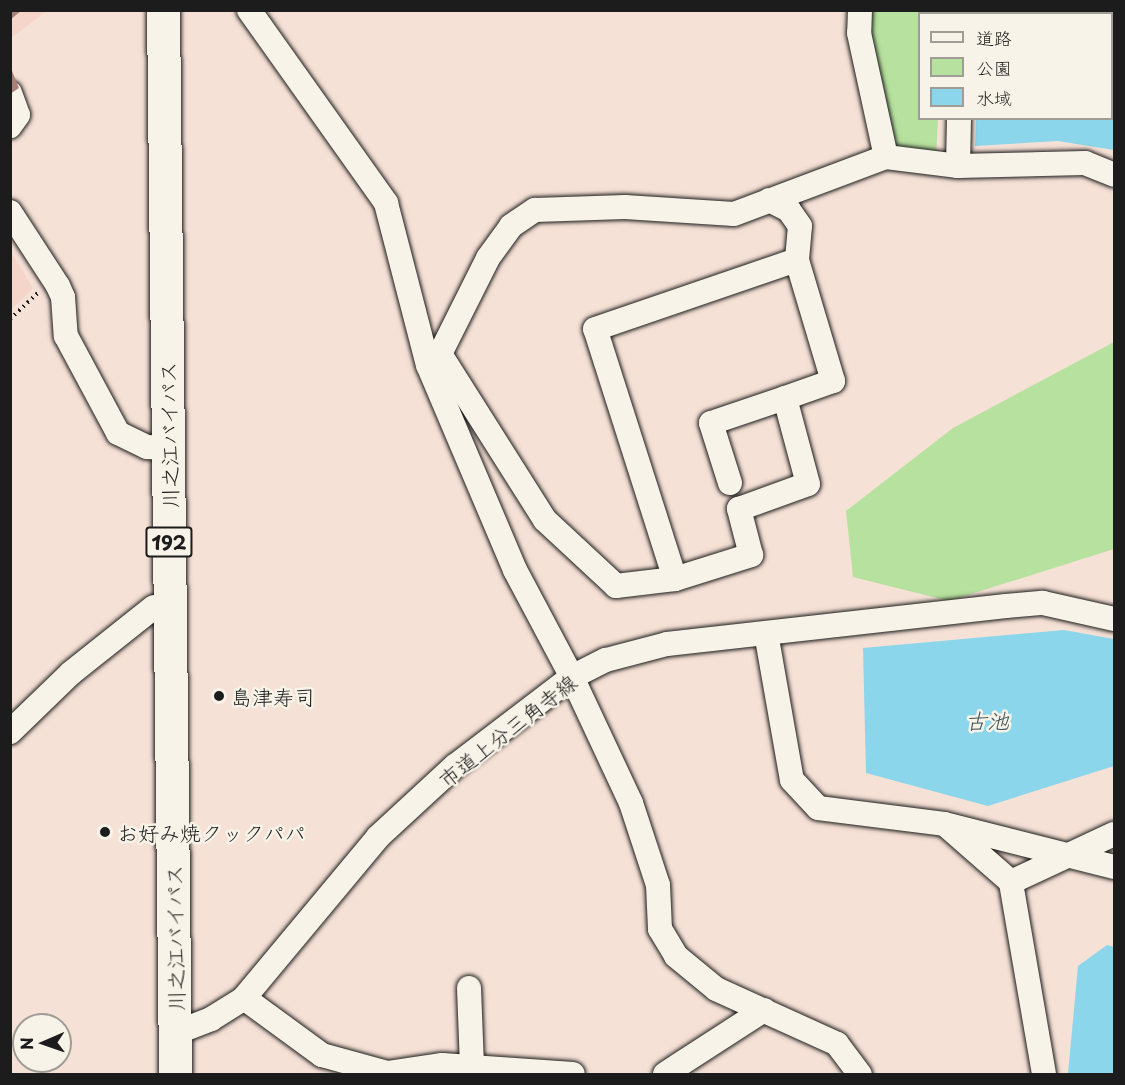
<!DOCTYPE html>
<html>
<head>
<meta charset="utf-8">
<style>
  body { margin:0 }
  #map { position:relative; width:1125px; height:1085px; overflow:hidden; background:#f6e1d6; font-family:"Playpen Sans","Klee One",sans-serif }
  div>[style] { position:absolute }
  .built>* { inset:0; background:#f5d5c9 }
  .green>* { inset:0; background:#b7e19e }
  .water>* { inset:0; background:#8bd6eb }
  .path>* { height:4px; margin-top:-2px; transform-origin:0; background:repeating-linear-gradient(90deg,#1c1c1c 0 1.5px,transparent 0 6px) }
  .roads { filter:drop-shadow(0 0 2px #1c1c1c) drop-shadow(0 0 2px #1c1c1c) }
  .minor>* { height:24px; margin:-12px; padding:0 12px; transform-origin:12px; border-radius:12px; background:#f7f3e8 }
  .highway>* { height:33px; margin:-16.5px; padding:0 16.5px; transform-origin:16.5px; border-radius:16.5px; background:#f7f3e8 }
  .shaded-wall>* { inset:0; background:#a98178 }
  .dots>* { width:16px; height:16px; translate:-50% -50%; box-sizing:border-box; border:3px solid #f7f3e8; border-radius:50% }
  span { translate:-50% -50%; white-space:nowrap; text-align:center; line-height:1.15; -webkit-text-stroke:5px #f7f3e8; paint-order:stroke }
  .shield-label span { padding:2px 4px; background:#f7f3e8; border:2px solid; border-radius:4px; -webkit-text-stroke-width:0 }
  .shield-label { font-size:20px; color:#1c1c1c; font-weight:700 }
  .street-label { font-size:21px; color:#1c1c1c }
  .poi-label { font-size:21px; color:#1c1c1c }
  .left { translate:0 -50%; text-align:left }
  .water-label { font-size:22px; color:#3d545a; font-style:italic }
  .frame { position:absolute; inset:0; border:12px solid #1c1c1c; pointer-events:none }
  .legend { position:absolute; left:918px; top:12px; width:195px; height:108px; box-sizing:border-box; background:#f7f3e8; border:2px solid #9f9d96; margin:0; padding:8px 10px; list-style:none; font-size:18px; color:#1c1c1c }
  .legend li { display:flex; align-items:center; gap:12px; height:30px }
  .legend b { width:30px; border:2px solid #9f9d96 }
  .north { position:absolute; left:12px; top:1013px; width:60px; height:60px; box-sizing:border-box; background:#f7f3e8; border:2px solid #9f9d96; border-radius:50%; rotate:268deg; font-size:16px; font-weight:700; line-height:24px; text-align:center; color:#1c1c1c }
  .north::after { content:''; display:block; margin:auto; width:21px; height:27px; background:#1c1c1c; clip-path:polygon(50% 0,100% 100%,50% 72%,0 100%) }
</style>
</head>
<body>
<div id="map">
  <div class="built">
    <i style="clip-path:polygon(11px 11px,47px 11px,11px 38px)"></i>
    <i style="clip-path:polygon(10px 250px,33px 288px,11px 310px,10px 310px)"></i>
  </div>
  <div class="green">
    <i style="clip-path:polygon(863px 11px,942px 11px,920px 14px,920px 118px,938px 119px,936px 158px,890px 151px)"></i>
    <i style="clip-path:polygon(1114px 342px,1114px 549px,949px 601px,853px 577px,846px 511px,953px 428px)"></i>
  </div>
  <div class="water">
    <i style="clip-path:polygon(980px 11px,1114px 11px,1114px 150px,1058px 141px,975px 146px,976px 119px,1112px 118px,1112px 14px)"></i>
    <i style="clip-path:polygon(1064px 630px,1114px 639px,1114px 766px,988px 806px,866px 773px,863px 648px)"></i>
    <i style="clip-path:polygon(1107px 945px,1114px 947px,1114px 1074px,1068px 1074px,1078px 966px)"></i>
  </div>
  <div class="path">
    <i style="left:10px;top:319px;width:38px;rotate:-43deg"></i>
  </div>
  <div class="roads">
    <div class="minor">
      <i style="left:249px;top:10px;width:237px;rotate:54.6deg"></i>
      <i style="left:386px;top:203px;width:167px;rotate:75.5deg"></i>
      <i style="left:428px;top:365px;width:223px;rotate:67deg"></i>
      <i style="left:515px;top:570px;width:121px;rotate:62deg"></i>
      <i style="left:572px;top:677px;width:139px;rotate:64.9deg"></i>
      <i style="left:631px;top:803px;width:86px;rotate:71.8deg"></i>
      <i style="left:658px;top:885px;width:44px;rotate:87.4deg"></i>
      <i style="left:660px;top:929px;width:31px;rotate:59deg"></i>
      <i style="left:676px;top:956px;width:52px;rotate:39.5deg"></i>
      <i style="left:716px;top:989px;width:133px;rotate:24.4deg"></i>
      <i style="left:837px;top:1044px;width:38px;rotate:53deg"></i>
      <i style="left:860px;top:10px;width:23px;rotate:92deg"></i>
      <i style="left:859px;top:33px;width:127px;rotate:77.7deg"></i>
      <i style="left:961px;top:14px;width:4px;rotate:-90deg"></i>
      <i style="left:10px;top:93px;width:23px;rotate:70deg"></i>
      <i style="left:18px;top:115px;width:14px;rotate:126deg"></i>
      <i style="left:958px;top:166px;width:48px;rotate:-88.8deg"></i>
      <i style="left:10px;top:212px;width:88px;rotate:57deg"></i>
      <i style="left:58px;top:286px;width:12px;rotate:66deg"></i>
      <i style="left:63px;top:297px;width:39px;rotate:86deg"></i>
      <i style="left:66px;top:336px;width:110px;rotate:61.8deg"></i>
      <i style="left:118px;top:433px;width:32px;rotate:26deg"></i>
      <i style="left:147px;top:447px;width:21px;rotate:3deg"></i>
      <i style="left:440px;top:354px;width:196px;rotate:57.7deg"></i>
      <i style="left:545px;top:520px;width:97px;rotate:42.9deg"></i>
      <i style="left:616px;top:586px;width:59px;rotate:-6.8deg"></i>
      <i style="left:675px;top:579px;width:80px;rotate:-17.5deg"></i>
      <i style="left:751px;top:555px;width:48px;rotate:-104.6deg"></i>
      <i style="left:739px;top:509px;width:73px;rotate:-19.9deg"></i>
      <i style="left:808px;top:484px;width:89px;rotate:-105deg"></i>
      <i style="left:785px;top:398px;width:51px;rotate:-19.5deg"></i>
      <i style="left:833px;top:381px;width:126px;rotate:-106.6deg"></i>
      <i style="left:429px;top:364px;width:15px;rotate:-42deg"></i>
      <i style="left:440px;top:354px;width:107px;rotate:-63.4deg"></i>
      <i style="left:488px;top:258px;width:39px;rotate:-54deg"></i>
      <i style="left:511px;top:226px;width:29px;rotate:-34deg"></i>
      <i style="left:535px;top:210px;width:90px;rotate:-1.9deg"></i>
      <i style="left:625px;top:207px;width:109px;rotate:3.7deg"></i>
      <i style="left:734px;top:214px;width:162px;rotate:-20.6deg"></i>
      <i style="left:886px;top:157px;width:73px;rotate:7.1deg"></i>
      <i style="left:958px;top:166px;width:127px;rotate:-1.4deg"></i>
      <i style="left:1085px;top:163px;width:31px;rotate:22deg"></i>
      <i style="left:730px;top:483px;width:63px;rotate:-107.6deg"></i>
      <i style="left:711px;top:423px;width:78px;rotate:-18.7deg"></i>
      <i style="left:675px;top:579px;width:262px;rotate:-107.7deg"></i>
      <i style="left:595px;top:329px;width:213px;rotate:-18.9deg"></i>
      <i style="left:797px;top:260px;width:34px;rotate:-85deg"></i>
      <i style="left:800px;top:226px;width:19px;rotate:-125deg"></i>
      <i style="left:789px;top:210px;width:22px;rotate:-153deg"></i>
      <i style="left:766px;top:633px;width:149px;rotate:80deg"></i>
      <i style="left:792px;top:780px;width:38px;rotate:47deg"></i>
      <i style="left:818px;top:808px;width:127px;rotate:7.2deg"></i>
      <i style="left:944px;top:824px;width:175px;rotate:14.2deg"></i>
      <i style="left:10px;top:732px;width:85px;rotate:-44deg"></i>
      <i style="left:71px;top:673px;width:106px;rotate:-38.5deg"></i>
      <i style="left:947px;top:826px;width:85px;rotate:41.2deg"></i>
      <i style="left:469px;top:988px;width:78px;rotate:87.8deg"></i>
      <i style="left:244px;top:998px;width:97px;rotate:36.2deg"></i>
      <i style="left:322px;top:1055px;width:67px;rotate:15.5deg"></i>
      <i style="left:387px;top:1073px;width:56px;rotate:-8.3deg"></i>
      <i style="left:442px;top:1065px;width:131px;rotate:3.9deg"></i>
      <i style="left:175px;top:1033px;width:39px;rotate:-21deg"></i>
      <i style="left:211px;top:1019px;width:39px;rotate:-32deg"></i>
      <i style="left:244px;top:998px;width:209px;rotate:-50.2deg"></i>
      <i style="left:378px;top:837px;width:105px;rotate:-42.7deg"></i>
      <i style="left:455px;top:766px;width:147px;rotate:-37.3deg"></i>
      <i style="left:572px;top:677px;width:38px;rotate:-27deg"></i>
      <i style="left:606px;top:660px;width:63px;rotate:-14.7deg"></i>
      <i style="left:667px;top:644px;width:341px;rotate:-6.4deg"></i>
      <i style="left:1006px;top:606px;width:37px;rotate:-5deg"></i>
      <i style="left:1043px;top:603px;width:73px;rotate:12.7deg"></i>
      <i style="left:665px;top:1074px;width:118px;rotate:-32.9deg"></i>
      <i style="left:1044px;top:1074px;width:195px;rotate:-99.8deg"></i>
      <i style="left:1011px;top:882px;width:114px;rotate:-25deg"></i>
    </div>
    <div class="highway">
      <i style="left:163px;top:10px;width:1064px;rotate:89.35deg"></i>
    </div>
  </div>
  <div class="shaded-wall">
    <i style="clip-path:polygon(10px 10px,22px 10px,10px 20px)"></i>
    <i style="clip-path:polygon(10px 66px,19px 88px,10px 94px)"></i>
  </div>
  <div class="dots">
    <i style="left:219px;top:696px;background:#1c1c1c"></i>
    <i style="left:105px;top:832px;background:#1c1c1c"></i>
  </div>
  <div class="shield-label">
    <span style="left:169px;top:542px">192</span>
  </div>
  <div class="street-label">
    <span style="left:168px;top:435px;rotate:-91deg">川之江バイパス</span>
    <span style="left:507px;top:730px;rotate:-38deg">市道上分三角寺線</span>
    <span style="left:174px;top:938px;rotate:-91deg">川之江バイパス</span>
  </div>
  <div class="poi-label">
    <span class="left" style="left:231px;top:696px">島津寿司</span>
    <span class="left" style="left:117px;top:832px">お好み焼クックパパ</span>
  </div>
  <div class="water-label">
    <span style="left:987px;top:720px">古池</span>
  </div>
  <div class="frame"></div>
  <ul class="legend">
  <li><b style="height:8px;background:#f7f3e8"></b>道路</li>
  <li><b style="height:16px;background:#b7e19e"></b>公園</li>
  <li><b style="height:16px;background:#8bd6eb"></b>水域</li>
  </ul>
  <div class="north">N</div>
</div>
</body>
</html>
